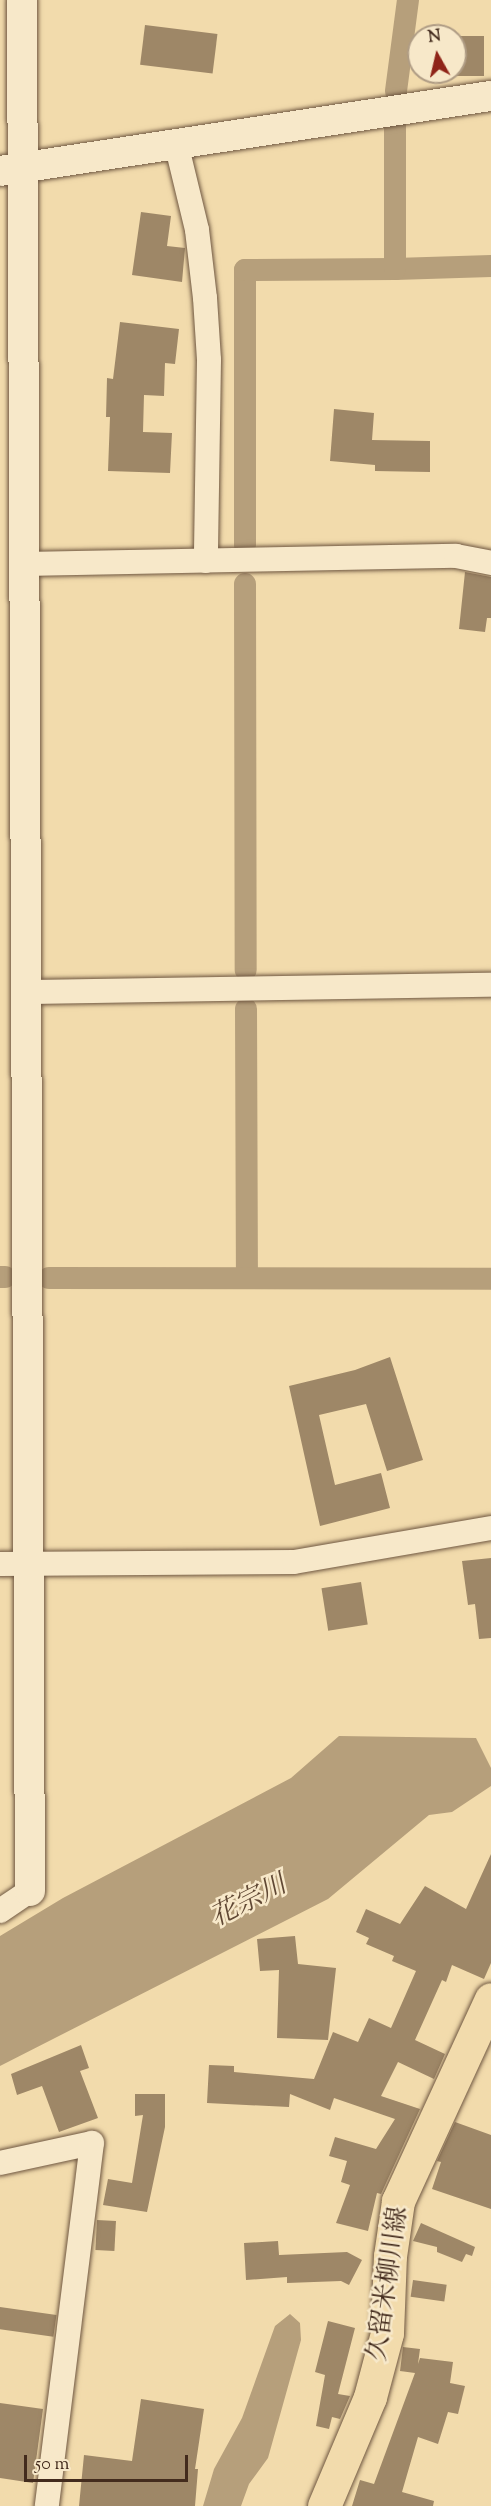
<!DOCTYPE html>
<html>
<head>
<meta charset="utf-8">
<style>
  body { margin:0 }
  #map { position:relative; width:491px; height:2506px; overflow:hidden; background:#f2dbac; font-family:"Sorts Mill Goudy","Noto Serif JP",serif }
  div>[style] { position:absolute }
  .water>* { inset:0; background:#b69f7b }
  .canal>* { height:22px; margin:-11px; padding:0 11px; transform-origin:11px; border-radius:11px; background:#b69f7b }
  .building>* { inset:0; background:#9e8767; transform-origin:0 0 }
  .roads { filter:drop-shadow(0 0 2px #6f5741) drop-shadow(0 0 2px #6f5741) }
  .minor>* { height:24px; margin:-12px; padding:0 12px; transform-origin:12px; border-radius:12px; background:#f7e8c9 }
  .tertiary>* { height:30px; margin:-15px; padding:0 15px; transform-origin:15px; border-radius:15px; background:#f7e8c9 }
  .primary>* { height:33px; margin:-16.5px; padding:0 16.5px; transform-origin:16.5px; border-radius:16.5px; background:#f2dbac }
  span { translate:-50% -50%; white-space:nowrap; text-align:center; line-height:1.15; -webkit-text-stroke:5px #f7e8c9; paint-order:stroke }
  .street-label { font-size:26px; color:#432b1d }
  .water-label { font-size:27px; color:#604834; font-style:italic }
  .north { position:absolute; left:407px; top:24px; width:60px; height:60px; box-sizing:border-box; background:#f7e8c9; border:2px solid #af9c84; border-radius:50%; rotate:352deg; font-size:16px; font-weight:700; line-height:24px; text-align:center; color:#432b1d }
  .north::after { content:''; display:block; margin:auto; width:21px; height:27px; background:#8f2418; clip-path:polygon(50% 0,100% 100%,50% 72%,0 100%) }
  .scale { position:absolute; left:24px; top:2455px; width:164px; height:27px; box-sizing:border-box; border:3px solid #432b1d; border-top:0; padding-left:8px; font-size:18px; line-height:21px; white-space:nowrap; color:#432b1d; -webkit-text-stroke:4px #f7e8c9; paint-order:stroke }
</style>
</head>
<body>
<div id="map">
  <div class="water">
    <i style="clip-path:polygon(339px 1736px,476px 1738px,491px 1768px,491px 1786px,452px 1812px,429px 1815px,328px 1899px,0 2066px,0 1936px,63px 1898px,291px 1778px)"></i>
    <i style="clip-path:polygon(290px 2314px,300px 2323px,301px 2340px,268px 2458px,249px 2484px,241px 2506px,203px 2506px,214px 2469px,242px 2418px,275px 2326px)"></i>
  </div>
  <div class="canal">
    <i style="left:396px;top:91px;width:92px;rotate:-82.5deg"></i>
    <i style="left:395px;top:269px;width:96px;rotate:-1.8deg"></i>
    <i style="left:245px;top:545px;width:275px;rotate:-90deg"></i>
    <i style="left:245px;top:270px;width:150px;rotate:-0.4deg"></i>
    <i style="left:395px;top:269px;width:143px;rotate:-90deg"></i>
    <i style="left:245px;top:584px;width:386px;rotate:89.9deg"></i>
    <i style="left:246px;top:1009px;width:269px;rotate:89.8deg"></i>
    <i style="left:0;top:1277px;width:5px"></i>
    <i style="left:49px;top:1278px;width:442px;rotate:0.1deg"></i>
  </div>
  <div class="building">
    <i style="left:145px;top:25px;width:73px;height:40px;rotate:7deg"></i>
    <i style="left:484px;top:36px;width:40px;height:29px;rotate:90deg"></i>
    <i style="clip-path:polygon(141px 212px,171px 216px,167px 246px,185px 248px,182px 282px,132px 275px)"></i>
    <i style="clip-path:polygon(120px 322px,179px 329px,175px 364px,165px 363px,164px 396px,144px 395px,143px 432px,172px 433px,170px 473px,108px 471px,110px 417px,106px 417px,107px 378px,113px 379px)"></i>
    <i style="clip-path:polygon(334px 409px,374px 413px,372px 440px,430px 441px,430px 472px,375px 471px,375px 465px,330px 461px)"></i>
    <i style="clip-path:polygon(465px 572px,491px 577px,491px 618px,487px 618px,485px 632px,459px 629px)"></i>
    <i style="clip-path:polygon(390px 1357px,423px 1460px,387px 1471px,366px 1404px,319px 1415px,335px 1485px,381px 1473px,390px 1508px,320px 1526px,289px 1386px,355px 1370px)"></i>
    <i style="clip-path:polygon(491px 1558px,491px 1638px,479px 1639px,475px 1604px,468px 1605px,462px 1561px)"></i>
    <i style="left:361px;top:1582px;width:43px;height:40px;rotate:81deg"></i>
    <i style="clip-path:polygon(491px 1854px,491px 1963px,484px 1979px,452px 1965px,446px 1982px,442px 1980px,415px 2040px,445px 2054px,434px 2079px,398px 2062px,381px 2096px,420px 2109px,381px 2194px,377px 2193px,368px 2231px,336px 2223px,350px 2185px,341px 2182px,347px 2161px,329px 2156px,335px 2137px,376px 2149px,395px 2119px,334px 2098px,330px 2110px,290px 2094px,289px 2107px,207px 2103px,209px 2065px,234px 2066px,234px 2072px,314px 2079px,333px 2032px,358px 2042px,369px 2018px,391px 2028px,416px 1971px,392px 1961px,394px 1956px,366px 1944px,369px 1938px,356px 1932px,366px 1909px,400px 1924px,425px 1886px,466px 1909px)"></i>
    <i style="clip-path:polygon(295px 1936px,298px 1964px,336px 1968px,328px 2040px,277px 2038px,279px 1970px,260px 1971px,257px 1939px)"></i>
    <i style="clip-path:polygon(81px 2045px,89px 2068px,80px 2071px,98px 2118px,59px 2132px,42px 2086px,17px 2095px,11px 2074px)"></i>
    <i style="clip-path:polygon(135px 2094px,165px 2094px,165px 2127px,147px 2212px,103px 2205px,108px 2179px,132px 2183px,143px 2115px,135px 2116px)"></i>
    <i style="clip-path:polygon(455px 2122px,491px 2135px,491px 2209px,432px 2189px,441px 2162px,437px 2161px)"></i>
    <i style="left:97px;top:2220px;width:19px;height:30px;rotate:3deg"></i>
    <i style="clip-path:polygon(421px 2223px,475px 2247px,472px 2256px,466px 2254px,462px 2262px,437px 2252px,437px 2247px,413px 2241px)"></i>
    <i style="clip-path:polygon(278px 2241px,279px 2255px,347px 2252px,362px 2260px,349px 2285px,341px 2281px,287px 2283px,287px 2277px,246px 2280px,244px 2243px)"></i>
    <i style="left:413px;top:2280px;width:34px;height:17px;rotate:8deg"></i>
    <i style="left:0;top:2307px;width:57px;height:22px;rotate:8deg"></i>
    <i style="clip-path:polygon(328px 2321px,355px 2328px,338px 2394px,350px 2396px,340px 2419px,332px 2417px,329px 2429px,316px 2426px,325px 2375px,315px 2372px)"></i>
    <i style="clip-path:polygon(403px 2347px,420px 2349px,418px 2364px,420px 2358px,453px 2362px,450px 2383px,465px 2386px,458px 2414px,448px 2412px,438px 2444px,418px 2437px,402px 2492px,434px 2501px,433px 2506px,352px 2506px,360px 2480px,374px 2484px,415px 2373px,400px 2371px)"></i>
    <i style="clip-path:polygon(141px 2399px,204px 2409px,195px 2469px,198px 2469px,195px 2506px,79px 2506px,84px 2455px,132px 2461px)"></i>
    <i style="clip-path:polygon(0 2403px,43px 2409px,33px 2483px,0 2478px)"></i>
  </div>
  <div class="roads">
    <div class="minor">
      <i style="left:176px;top:143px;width:89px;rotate:76.4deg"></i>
      <i style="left:197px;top:230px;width:68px;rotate:83.3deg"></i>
      <i style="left:205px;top:298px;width:62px;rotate:86.3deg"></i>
      <i style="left:209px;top:360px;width:201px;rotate:90.9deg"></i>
      <i style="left:24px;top:564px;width:432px;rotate:-1.1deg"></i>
      <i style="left:456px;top:556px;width:36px;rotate:11deg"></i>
      <i style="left:27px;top:992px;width:464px;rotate:-0.9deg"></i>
      <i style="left:0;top:1564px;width:294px;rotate:-0.4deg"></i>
      <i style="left:294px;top:1562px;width:200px;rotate:-9.8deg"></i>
      <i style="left:0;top:1911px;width:36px;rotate:-34deg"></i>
      <i style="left:0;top:2163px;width:94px;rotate:-12.3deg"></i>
      <i style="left:92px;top:2143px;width:366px;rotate:97.1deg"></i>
    </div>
    <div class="tertiary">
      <i style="left:22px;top:0;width:1891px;rotate:89.76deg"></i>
      <i style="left:0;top:171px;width:497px;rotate:-8.7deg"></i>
    </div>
    <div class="primary">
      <i style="left:324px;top:2506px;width:118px;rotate:-67.1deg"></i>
      <i style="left:370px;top:2397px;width:66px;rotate:-75.1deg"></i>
      <i style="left:387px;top:2333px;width:77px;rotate:-87.8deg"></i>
      <i style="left:390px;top:2256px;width:56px;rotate:-81.7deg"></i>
      <i style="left:398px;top:2201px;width:222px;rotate:-65.3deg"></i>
    </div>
  </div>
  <div class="street-label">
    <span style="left:389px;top:2284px;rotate:-82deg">久留米柳川線</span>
  </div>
  <div class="water-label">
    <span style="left:249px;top:1902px;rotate:-27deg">花宗川</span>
  </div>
  <div class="north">N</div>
  <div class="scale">50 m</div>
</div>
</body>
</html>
